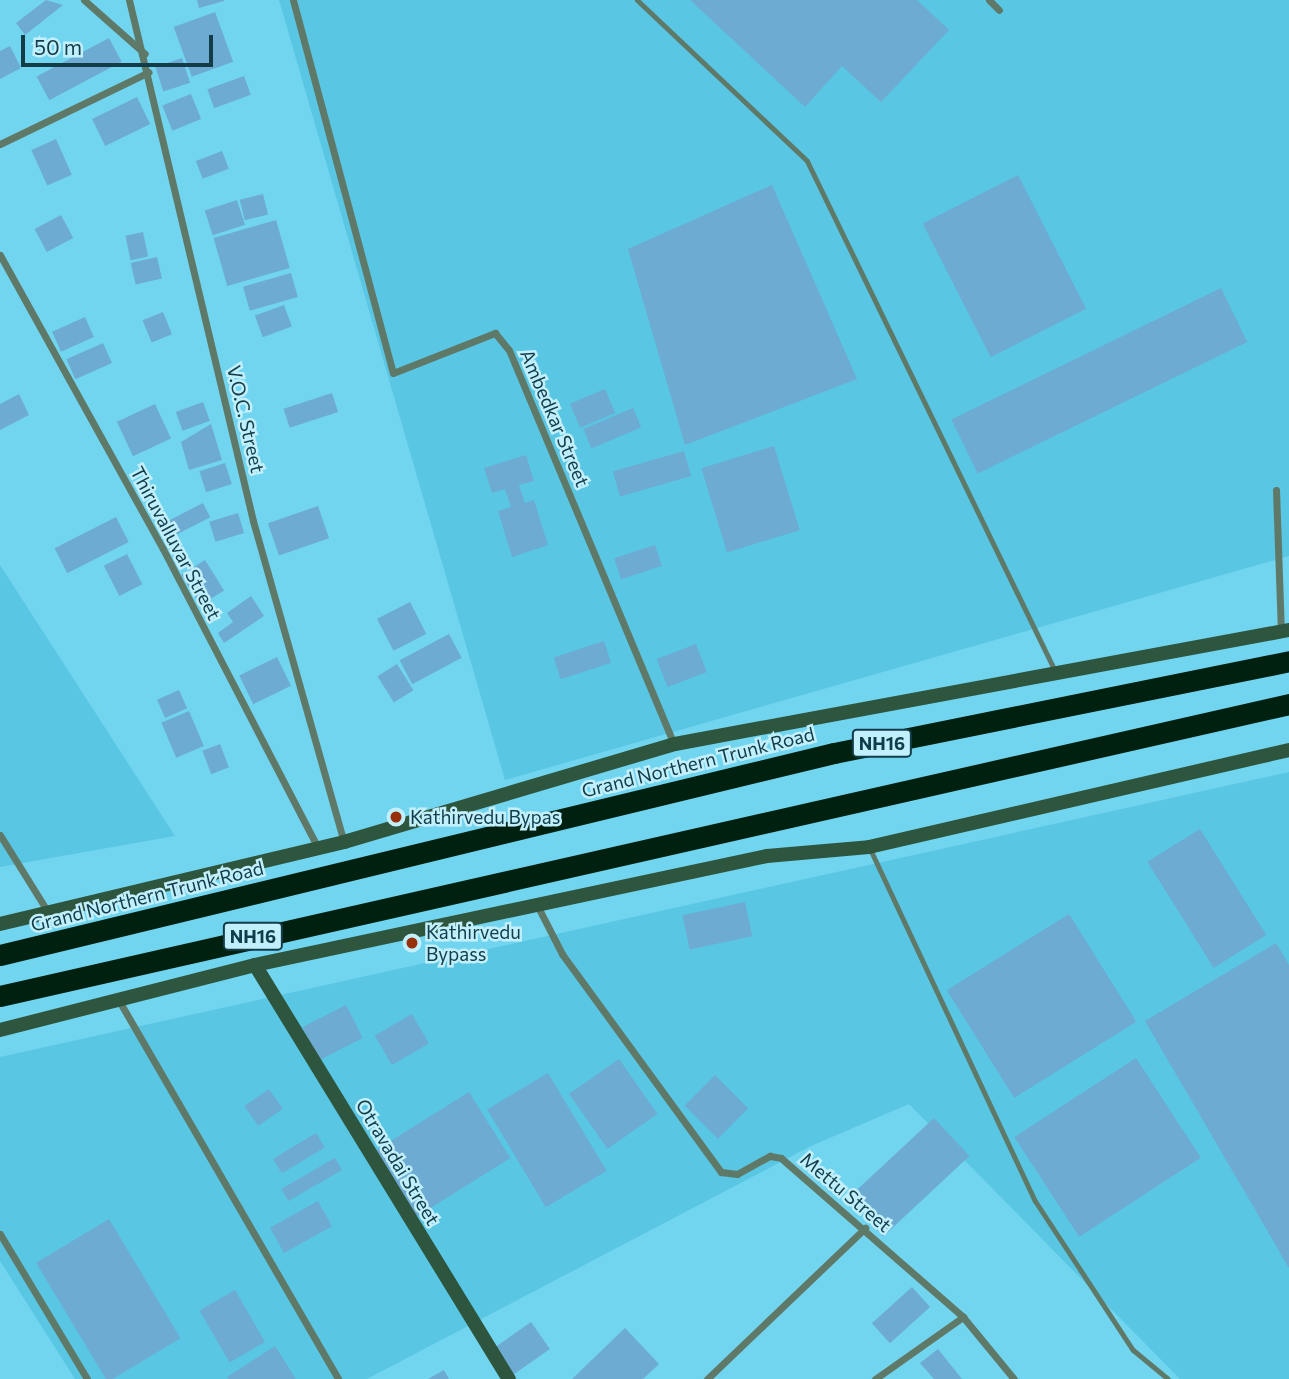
<!DOCTYPE html>
<html>
<head>
<meta charset="utf-8">
<style>
  body { margin:0 }
  #map { position:relative; width:1289px; height:1379px; overflow:hidden; background:#72d5f0; font-family:Commissioner,sans-serif }
  div>[style] { position:absolute }
  .built>* { inset:0; background:#59c6e3 }
  .building>* { inset:0; background:#6dabd2; transform-origin:0 0 }
  .lane>* { height:5px; margin:-2.5px; padding:0 2.5px; transform-origin:2.5px; border-radius:2.5px; background:#5f7969 }
  .street>* { height:7px; margin:-3.5px; padding:0 3.5px; transform-origin:3.5px; border-radius:3.5px; background:#5f7969 }
  .secondary>* { height:14px; margin:-7px; padding:0 7px; transform-origin:7px; border-radius:7px; background:#2e553e }
  .highway>* { height:21px; margin:-10.5px; padding:0 10.5px; transform-origin:10.5px; border-radius:10.5px; background:#002110 }
  .dots>* { width:19px; height:19px; translate:-50% -50%; box-sizing:border-box; border:4px solid #c1effc; border-radius:50% }
  span { translate:-50% -50%; white-space:nowrap; text-align:center; line-height:1.15; -webkit-text-stroke:5px #c1effc; paint-order:stroke }
  .shield-label span { padding:2px 5px; background:#c1effc; border:2px solid; border-radius:5px; -webkit-text-stroke-width:0 }
  .shield-label { font-size:18px; color:#123d48; font-weight:700 }
  .street-label { font-size:19px; color:#123d48 }
  .poi-label { font-size:19px; color:#123d48 }
  .left { translate:0 -50%; text-align:left }
  .scale { position:absolute; left:21px; top:35px; width:192px; height:32px; box-sizing:border-box; border:4px solid #123d48; border-top:0; padding-left:9px; font-size:21px; line-height:24px; white-space:nowrap; color:#123d48; -webkit-text-stroke:5px #c1effc; paint-order:stroke }
</style>
</head>
<body>
<div id="map">
  <div class="built">
    <i style="clip-path:polygon(279px 0,1289px 0,1289px 556px,505px 780px)"></i>
    <i style="clip-path:polygon(0 565px,175px 836px,0 867px)"></i>
    <i style="clip-path:polygon(1289px 772px,1289px 1379px,1180px 1379px,909px 1104px,811px 1146px,367px 1379px,75px 1379px,0 1261px,0 1057px)"></i>
  </div>
  <div class="building">
    <i style="clip-path:polygon(46px 0,63px 5px,25px 35px,16px 23px)"></i>
    <i style="clip-path:polygon(197px 0,224px 0,224px 1px,199px 8px)"></i>
    <i style="clip-path:polygon(690px 0,917px 0,949px 30px,881px 102px,842px 66px,805px 107px)"></i>
    <i style="left:215px;top:12px;width:53px;height:44px;rotate:70deg"></i>
    <i style="left:109px;top:38px;width:27px;height:82px;rotate:62deg"></i>
    <i style="clip-path:polygon(10px 46px,21px 68px,0 79px,0 51px)"></i>
    <i style="left:182px;top:58px;width:26px;height:28px;rotate:72deg"></i>
    <i style="left:244px;top:76px;width:20px;height:39px;rotate:70deg"></i>
    <i style="left:191px;top:94px;width:27px;height:31px;rotate:68deg"></i>
    <i style="left:137px;top:97px;width:30px;height:50px;rotate:64deg"></i>
    <i style="left:56px;top:139px;width:39px;height:27px;rotate:66deg"></i>
    <i style="left:222px;top:151px;width:19px;height:28px;rotate:69deg"></i>
    <i style="left:1018px;top:175px;width:150px;height:107px;rotate:63deg"></i>
    <i style="clip-path:polygon(772px 185px,857px 379px,685px 445px,628px 249px)"></i>
    <i style="left:263px;top:194px;width:21px;height:24px;rotate:76deg"></i>
    <i style="left:237px;top:200px;width:26px;height:34px;rotate:72deg"></i>
    <i style="left:61px;top:215px;width:26px;height:30px;rotate:62deg"></i>
    <i style="left:276px;top:220px;width:50px;height:65px;rotate:74deg"></i>
    <i style="left:143px;top:232px;width:25px;height:18px;rotate:78deg"></i>
    <i style="left:157px;top:257px;width:22px;height:27px;rotate:77deg"></i>
    <i style="left:291px;top:273px;width:25px;height:50px;rotate:74deg"></i>
    <i style="left:1221px;top:288px;width:60px;height:300px;rotate:64deg"></i>
    <i style="left:284px;top:305px;width:23px;height:31px;rotate:70deg"></i>
    <i style="left:163px;top:312px;width:24px;height:22px;rotate:68deg"></i>
    <i style="left:85px;top:317px;width:22px;height:36px;rotate:66deg"></i>
    <i style="left:103px;top:343px;width:22px;height:40px;rotate:66deg"></i>
    <i style="left:605px;top:389px;width:26px;height:38px;rotate:67deg"></i>
    <i style="left:332px;top:393px;width:20px;height:51px;rotate:72deg"></i>
    <i style="clip-path:polygon(19px 394px,29px 415px,0 430px,0 404px)"></i>
    <i style="left:203px;top:402px;width:20px;height:29px;rotate:70deg"></i>
    <i style="left:155px;top:404px;width:38px;height:42px;rotate:65deg"></i>
    <i style="left:633px;top:408px;width:21px;height:54px;rotate:67deg"></i>
    <i style="clip-path:polygon(211px 424px,222px 460px,189px 470px,181px 442px)"></i>
    <i style="left:774px;top:446px;width:88px;height:76px;rotate:73deg"></i>
    <i style="left:684px;top:451px;width:26px;height:74px;rotate:74deg"></i>
    <i style="clip-path:polygon(526px 455px,534px 481px,519px 485px,525px 503px,534px 500px,548px 545px,512px 557px,498px 511px,511px 507px,505px 489px,492px 493px,484px 468px)"></i>
    <i style="left:225px;top:463px;width:22px;height:27px;rotate:72deg"></i>
    <i style="left:203px;top:503px;width:16px;height:51px;rotate:63deg"></i>
    <i style="left:318px;top:506px;width:34px;height:53px;rotate:71deg"></i>
    <i style="left:238px;top:513px;width:21px;height:30px;rotate:73deg"></i>
    <i style="left:116px;top:517px;width:28px;height:69px;rotate:63deg"></i>
    <i style="left:655px;top:545px;width:22px;height:43px;rotate:72deg"></i>
    <i style="left:127px;top:554px;width:34px;height:26px;rotate:63deg"></i>
    <i style="left:205px;top:560px;width:36px;height:28px;rotate:58deg"></i>
    <i style="clip-path:polygon(251px 596px,264px 616px,224px 643px,218px 633px,233px 622px,227px 613px)"></i>
    <i style="left:410px;top:602px;width:36px;height:37px;rotate:63deg"></i>
    <i style="left:449px;top:634px;width:27px;height:56px;rotate:62deg"></i>
    <i style="left:604px;top:641px;width:23px;height:53px;rotate:72deg"></i>
    <i style="left:696px;top:644px;width:30px;height:42px;rotate:69deg"></i>
    <i style="left:277px;top:657px;width:32px;height:42px;rotate:64deg"></i>
    <i style="left:397px;top:664px;width:31px;height:23px;rotate:58deg"></i>
    <i style="left:179px;top:690px;width:20px;height:24px;rotate:66deg"></i>
    <i style="left:189px;top:711px;width:38px;height:30px;rotate:67deg"></i>
    <i style="left:220px;top:744px;width:25px;height:19px;rotate:69deg"></i>
    <i style="left:1200px;top:829px;width:125px;height:62px;rotate:58deg"></i>
    <i style="left:745px;top:902px;width:35px;height:64px;rotate:78deg"></i>
    <i style="left:1069px;top:914px;width:127px;height:144px;rotate:58deg"></i>
    <i style="clip-path:polygon(1276px 943px,1289px 965px,1289px 1268px,1145px 1021px)"></i>
    <i style="left:346px;top:1005px;width:37px;height:49px;rotate:63deg"></i>
    <i style="left:412px;top:1014px;width:34px;height:43px;rotate:60deg"></i>
    <i style="left:1136px;top:1058px;width:119px;height:145px;rotate:57deg"></i>
    <i style="left:619px;top:1059px;width:67px;height:61px;rotate:55deg"></i>
    <i style="left:548px;top:1073px;width:114px;height:71px;rotate:59deg"></i>
    <i style="left:715px;top:1075px;width:47px;height:43px;rotate:45deg"></i>
    <i style="left:269px;top:1089px;width:24px;height:30px;rotate:55deg"></i>
    <i style="left:469px;top:1092px;width:78px;height:114px;rotate:58deg"></i>
    <i style="left:934px;top:1118px;width:52px;height:118px;rotate:47deg"></i>
    <i style="left:316px;top:1133px;width:17px;height:50px;rotate:59deg"></i>
    <i style="left:335px;top:1158px;width:14px;height:62px;rotate:60deg"></i>
    <i style="left:318px;top:1201px;width:29px;height:55px;rotate:61deg"></i>
    <i style="left:109px;top:1219px;width:139px;height:85px;rotate:59deg"></i>
    <i style="left:912px;top:1287px;width:27px;height:54px;rotate:48deg"></i>
    <i style="left:235px;top:1290px;width:60px;height:41px;rotate:60deg"></i>
    <i style="left:531px;top:1322px;width:33px;height:44px;rotate:55deg"></i>
    <i style="clip-path:polygon(625px 1328px,659px 1364px,643px 1379px,572px 1379px)"></i>
    <i style="clip-path:polygon(275px 1346px,296px 1379px,229px 1379px,227px 1377px)"></i>
    <i style="clip-path:polygon(938px 1349px,962px 1379px,934px 1379px,920px 1363px)"></i>
    <i style="clip-path:polygon(444px 1370px,449px 1379px,428px 1379px)"></i>
  </div>
  <div class="lane">
    <i style="left:637px;top:0;width:234px;rotate:43.4deg"></i>
    <i style="left:807px;top:161px;width:565px;rotate:64.07deg"></i>
    <i style="left:870px;top:849px;width:389px;rotate:64.9deg"></i>
    <i style="left:1035px;top:1201px;width:178px;rotate:56.7deg"></i>
    <i style="left:1133px;top:1350px;width:45px;rotate:39.6deg"></i>
  </div>
  <div class="street">
    <i style="left:84px;top:0;width:81px;rotate:41.5deg"></i>
    <i style="left:129px;top:0;width:536px;rotate:76.61deg"></i>
    <i style="left:253px;top:521px;width:334px;rotate:74.2deg"></i>
    <i style="left:293px;top:0;width:386px;rotate:75deg"></i>
    <i style="left:393px;top:373px;width:110px;rotate:-21.4deg"></i>
    <i style="left:495px;top:333px;width:22px;rotate:51deg"></i>
    <i style="left:509px;top:350px;width:427px;rotate:67.3deg"></i>
    <i style="left:989px;top:0;width:14px;rotate:45deg"></i>
    <i style="left:0;top:144px;width:165px;rotate:-25.8deg"></i>
    <i style="left:0;top:255px;width:336px;rotate:61deg"></i>
    <i style="left:163px;top:549px;width:337px;rotate:62.6deg"></i>
    <i style="left:1276px;top:490px;width:141px;rotate:88deg"></i>
    <i style="left:0;top:835px;width:91px;rotate:58.1deg"></i>
    <i style="left:538px;top:907px;width:53px;rotate:62.9deg"></i>
    <i style="left:562px;top:954px;width:270px;rotate:53.9deg"></i>
    <i style="left:721px;top:1172px;width:16px;rotate:7deg"></i>
    <i style="left:737px;top:1174px;width:38px;rotate:-29deg"></i>
    <i style="left:770px;top:1156px;width:11px;rotate:10deg"></i>
    <i style="left:781px;top:1158px;width:242px;rotate:41.1deg"></i>
    <i style="left:963px;top:1317px;width:80px;rotate:50.6deg"></i>
    <i style="left:118px;top:999px;width:439px;rotate:59.9deg"></i>
    <i style="left:0;top:1234px;width:169px;rotate:59deg"></i>
    <i style="left:707px;top:1379px;width:219px;rotate:-43.7deg"></i>
    <i style="left:875px;top:1379px;width:108px;rotate:-35.2deg"></i>
  </div>
  <div class="secondary">
    <i style="left:0;top:924px;width:354px;rotate:-13.4deg"></i>
    <i style="left:344px;top:842px;width:345px;rotate:-16.5deg"></i>
    <i style="left:675px;top:744px;width:624px;rotate:-10.52deg"></i>
    <i style="left:255px;top:965px;width:486px;rotate:58.5deg"></i>
    <i style="left:0;top:1030px;width:263px;rotate:-14.3deg"></i>
    <i style="left:255px;top:965px;width:523px;rotate:-12.02deg"></i>
    <i style="left:767px;top:856px;width:102px;rotate:-5deg"></i>
    <i style="left:869px;top:847px;width:431px;rotate:-13deg"></i>
  </div>
  <div class="highway">
    <i style="left:0;top:955px;width:858px;rotate:-13.62deg"></i>
    <i style="left:834px;top:753px;width:464px;rotate:-11.4deg"></i>
    <i style="left:0;top:996px;width:1322px;rotate:-12.76deg"></i>
  </div>
  <div class="dots">
    <i style="left:396px;top:817px;background:#96300a"></i>
    <i style="left:412px;top:943px;background:#96300a"></i>
  </div>
  <div class="shield-label">
    <span style="left:882px;top:743px">NH16</span>
    <span style="left:253px;top:936px">NH16</span>
  </div>
  <div class="street-label">
    <span style="left:555px;top:418px;rotate:67deg">Ambedkar Street</span>
    <span style="left:246px;top:419px;rotate:77deg">V.O.C. Street</span>
    <span style="left:176px;top:543px;rotate:62deg">Thiruvalluvar Street</span>
    <span style="left:698px;top:762px;rotate:-14deg">Grand Northern Trunk Road</span>
    <span style="left:147px;top:896px;rotate:-14deg">Grand Northern Trunk Road</span>
    <span style="left:398px;top:1162px;rotate:59deg">Otravadai Street</span>
    <span style="left:846px;top:1192px;rotate:40deg">Mettu Street</span>
  </div>
  <div class="poi-label">
    <span class="left" style="left:410px;top:817px">Kathirvedu Bypas</span>
    <span class="left" style="left:426px;top:943px">Kathirvedu<br>Bypass</span>
  </div>
  <div class="scale">50 m</div>
</div>
</body>
</html>
